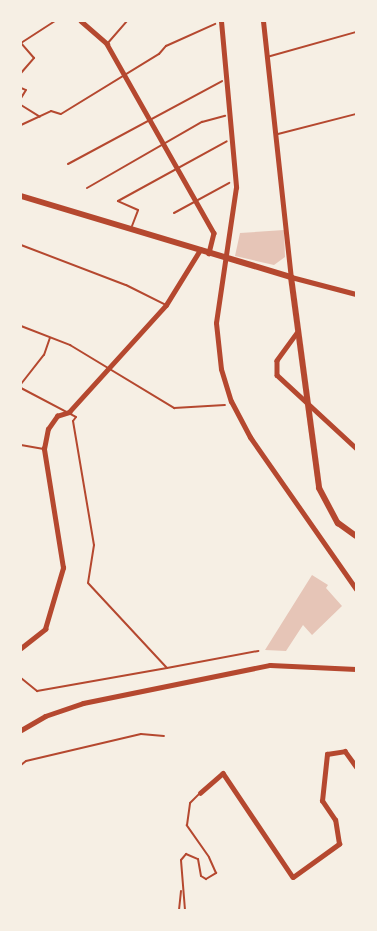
<!DOCTYPE html>
<html>
<head>
<meta charset="utf-8">
<style>
  body { margin:0 }
  #map { position:relative; width:377px; height:931px; overflow:hidden; background:#f6efe4; font-family:"Alegreya Sans",sans-serif }
  div>[style] { position:absolute }
  .building>* { inset:0; background:#e6c5b7 }
  .service>* { height:2px; margin:-1px; padding:0 1px; transform-origin:1px; border-radius:1px; background:#b5482f }
  .minor>* { height:4.5px; margin:-2.25px; padding:0 2.25px; transform-origin:2.25px; border-radius:2.25px; background:#b5482f }
  .tertiary>* { height:5px; margin:-2.5px; padding:0 2.5px; transform-origin:2.5px; border-radius:2.5px; background:#b5482f }
  .primary>* { height:6px; margin:-3px; padding:0 3px; transform-origin:3px; border-radius:3px; background:#b5482f }
  span { translate:-50% -50%; white-space:nowrap; text-align:center; line-height:1.15; -webkit-text-stroke:5px #f6efe4; paint-order:stroke }
  .frame { position:absolute; inset:0; border:22px solid #f6efe4; pointer-events:none }
</style>
</head>
<body>
<div id="map">
  <div class="building">
    <i style="clip-path:polygon(284px 230px,285px 257px,274px 265px,235px 256px,240px 233px)"></i>
    <i style="clip-path:polygon(312px 575px,328px 585px,326px 588px,342px 606px,312px 635px,303px 625px,286px 651px,265px 650px)"></i>
  </div>
  <div class="service">
    <i style="left:107px;top:44px;width:30px;rotate:-49deg"></i>
    <i style="left:267px;top:57px;width:92px;rotate:-15.7deg"></i>
    <i style="left:21px;top:73px;width:20px;rotate:-49deg"></i>
    <i style="left:34px;top:58px;width:20px;rotate:-131deg"></i>
    <i style="left:21px;top:43px;width:40px;rotate:-32.9deg"></i>
    <i style="left:21px;top:88px;width:5px;rotate:22deg"></i>
    <i style="left:26px;top:90px;width:9px;rotate:122deg"></i>
    <i style="left:21px;top:105px;width:22px;rotate:32deg"></i>
    <i style="left:21px;top:125px;width:33px;rotate:-25deg"></i>
    <i style="left:51px;top:111px;width:10px;rotate:17deg"></i>
    <i style="left:61px;top:114px;width:115px;rotate:-31.5deg"></i>
    <i style="left:159px;top:54px;width:11px;rotate:-49deg"></i>
    <i style="left:166px;top:46px;width:54px;rotate:-24.2deg"></i>
    <i style="left:278px;top:134px;width:81px;rotate:-14.4deg"></i>
    <i style="left:68px;top:164px;width:175px;rotate:-28.3deg"></i>
    <i style="left:87px;top:188px;width:133px;rotate:-29.9deg"></i>
    <i style="left:202px;top:122px;width:24px;rotate:-15deg"></i>
    <i style="left:174px;top:213px;width:63px;rotate:-28.6deg"></i>
    <i style="left:132px;top:226px;width:17px;rotate:-69deg"></i>
    <i style="left:138px;top:210px;width:22px;rotate:-156deg"></i>
    <i style="left:118px;top:201px;width:124px;rotate:-28.8deg"></i>
    <i style="left:21px;top:245px;width:112px;rotate:20.9deg"></i>
    <i style="left:126px;top:285px;width:45px;rotate:26.6deg"></i>
    <i style="left:21px;top:326px;width:53px;rotate:21.2deg"></i>
    <i style="left:70px;top:345px;width:122px;rotate:31.2deg"></i>
    <i style="left:174px;top:408px;width:51px;rotate:-3.4deg"></i>
    <i style="left:21px;top:384px;width:37px;rotate:-52deg"></i>
    <i style="left:44px;top:355px;width:18px;rotate:-71deg"></i>
    <i style="left:21px;top:388px;width:62px;rotate:27.8deg"></i>
    <i style="left:76px;top:417px;width:5px;rotate:127deg"></i>
    <i style="left:73px;top:421px;width:126px;rotate:80.4deg"></i>
    <i style="left:94px;top:545px;width:38px;rotate:99deg"></i>
    <i style="left:88px;top:583px;width:116px;rotate:47.1deg"></i>
    <i style="left:167px;top:668px;width:93px;rotate:-10.6deg"></i>
    <i style="left:21px;top:445px;width:23px;rotate:10deg"></i>
    <i style="left:21px;top:678px;width:21px;rotate:39deg"></i>
    <i style="left:37px;top:691px;width:132px;rotate:-10deg"></i>
    <i style="left:21px;top:765px;width:6px;rotate:-39deg"></i>
    <i style="left:26px;top:761px;width:118px;rotate:-13.2deg"></i>
    <i style="left:141px;top:734px;width:23px;rotate:5deg"></i>
    <i style="left:179px;top:910px;width:19px;rotate:-84deg"></i>
    <i style="left:185px;top:910px;width:50px;rotate:-94.6deg"></i>
    <i style="left:181px;top:860px;width:8px;rotate:-50deg"></i>
    <i style="left:186px;top:854px;width:13px;rotate:23deg"></i>
    <i style="left:198px;top:859px;width:17px;rotate:80deg"></i>
    <i style="left:201px;top:876px;width:6px;rotate:31deg"></i>
    <i style="left:206px;top:879px;width:12px;rotate:-31deg"></i>
    <i style="left:216px;top:873px;width:17px;rotate:-114deg"></i>
    <i style="left:209px;top:857px;width:39px;rotate:-125deg"></i>
    <i style="left:187px;top:825px;width:22px;rotate:-82deg"></i>
    <i style="left:190px;top:803px;width:14px;rotate:-45deg"></i>
  </div>
  <div class="minor">
    <i style="left:81px;top:21px;width:35px;rotate:41deg"></i>
    <i style="left:107px;top:44px;width:217px;rotate:60.5deg"></i>
    <i style="left:214px;top:233px;width:21px;rotate:104deg"></i>
    <i style="left:297px;top:333px;width:34px;rotate:126deg"></i>
    <i style="left:277px;top:361px;width:14px;rotate:90deg"></i>
    <i style="left:277px;top:375px;width:108px;rotate:42.7deg"></i>
    <i style="left:21px;top:648px;width:31px;rotate:-38deg"></i>
    <i style="left:45px;top:629px;width:64px;rotate:-73.6deg"></i>
    <i style="left:63px;top:568px;width:121px;rotate:-99.1deg"></i>
    <i style="left:44px;top:449px;width:20px;rotate:-79deg"></i>
    <i style="left:48px;top:429px;width:16px;rotate:-55deg"></i>
    <i style="left:57px;top:416px;width:13px;rotate:-18deg"></i>
    <i style="left:69px;top:412px;width:144px;rotate:-47.8deg"></i>
    <i style="left:166px;top:305px;width:65px;rotate:-58.3deg"></i>
    <i style="left:200px;top:793px;width:30px;rotate:-41deg"></i>
    <i style="left:223px;top:773px;width:125px;rotate:56.1deg"></i>
    <i style="left:293px;top:877px;width:57px;rotate:-35.7deg"></i>
    <i style="left:339px;top:844px;width:24px;rotate:-99deg"></i>
    <i style="left:335px;top:820px;width:23px;rotate:-124deg"></i>
    <i style="left:322px;top:801px;width:47px;rotate:-83.9deg"></i>
    <i style="left:327px;top:754px;width:18px;rotate:-9deg"></i>
    <i style="left:345px;top:751px;width:19px;rotate:54deg"></i>
  </div>
  <div class="tertiary">
    <i style="left:221px;top:21px;width:167px;rotate:84.8deg"></i>
    <i style="left:236px;top:187px;width:137px;rotate:98.4deg"></i>
    <i style="left:216px;top:323px;width:46px;rotate:83.8deg"></i>
    <i style="left:221px;top:369px;width:34px;rotate:73deg"></i>
    <i style="left:231px;top:401px;width:41px;rotate:62.2deg"></i>
    <i style="left:250px;top:437px;width:185px;rotate:55.1deg"></i>
    <i style="left:263px;top:21px;width:258px;rotate:83.8deg"></i>
    <i style="left:291px;top:277px;width:67px;rotate:14.7deg"></i>
    <i style="left:21px;top:730px;width:28px;rotate:-30deg"></i>
    <i style="left:45px;top:716px;width:40px;rotate:-18.9deg"></i>
    <i style="left:83px;top:703px;width:191px;rotate:-11.5deg"></i>
    <i style="left:270px;top:665px;width:86px;rotate:2.7deg"></i>
  </div>
  <div class="primary">
    <i style="left:21px;top:196px;width:282px;rotate:16.7deg"></i>
    <i style="left:291px;top:277px;width:213px;rotate:82.4deg"></i>
    <i style="left:319px;top:488px;width:40px;rotate:62deg"></i>
    <i style="left:338px;top:523px;width:22px;rotate:36deg"></i>
  </div>
  <div class="frame"></div>
</div>
</body>
</html>
